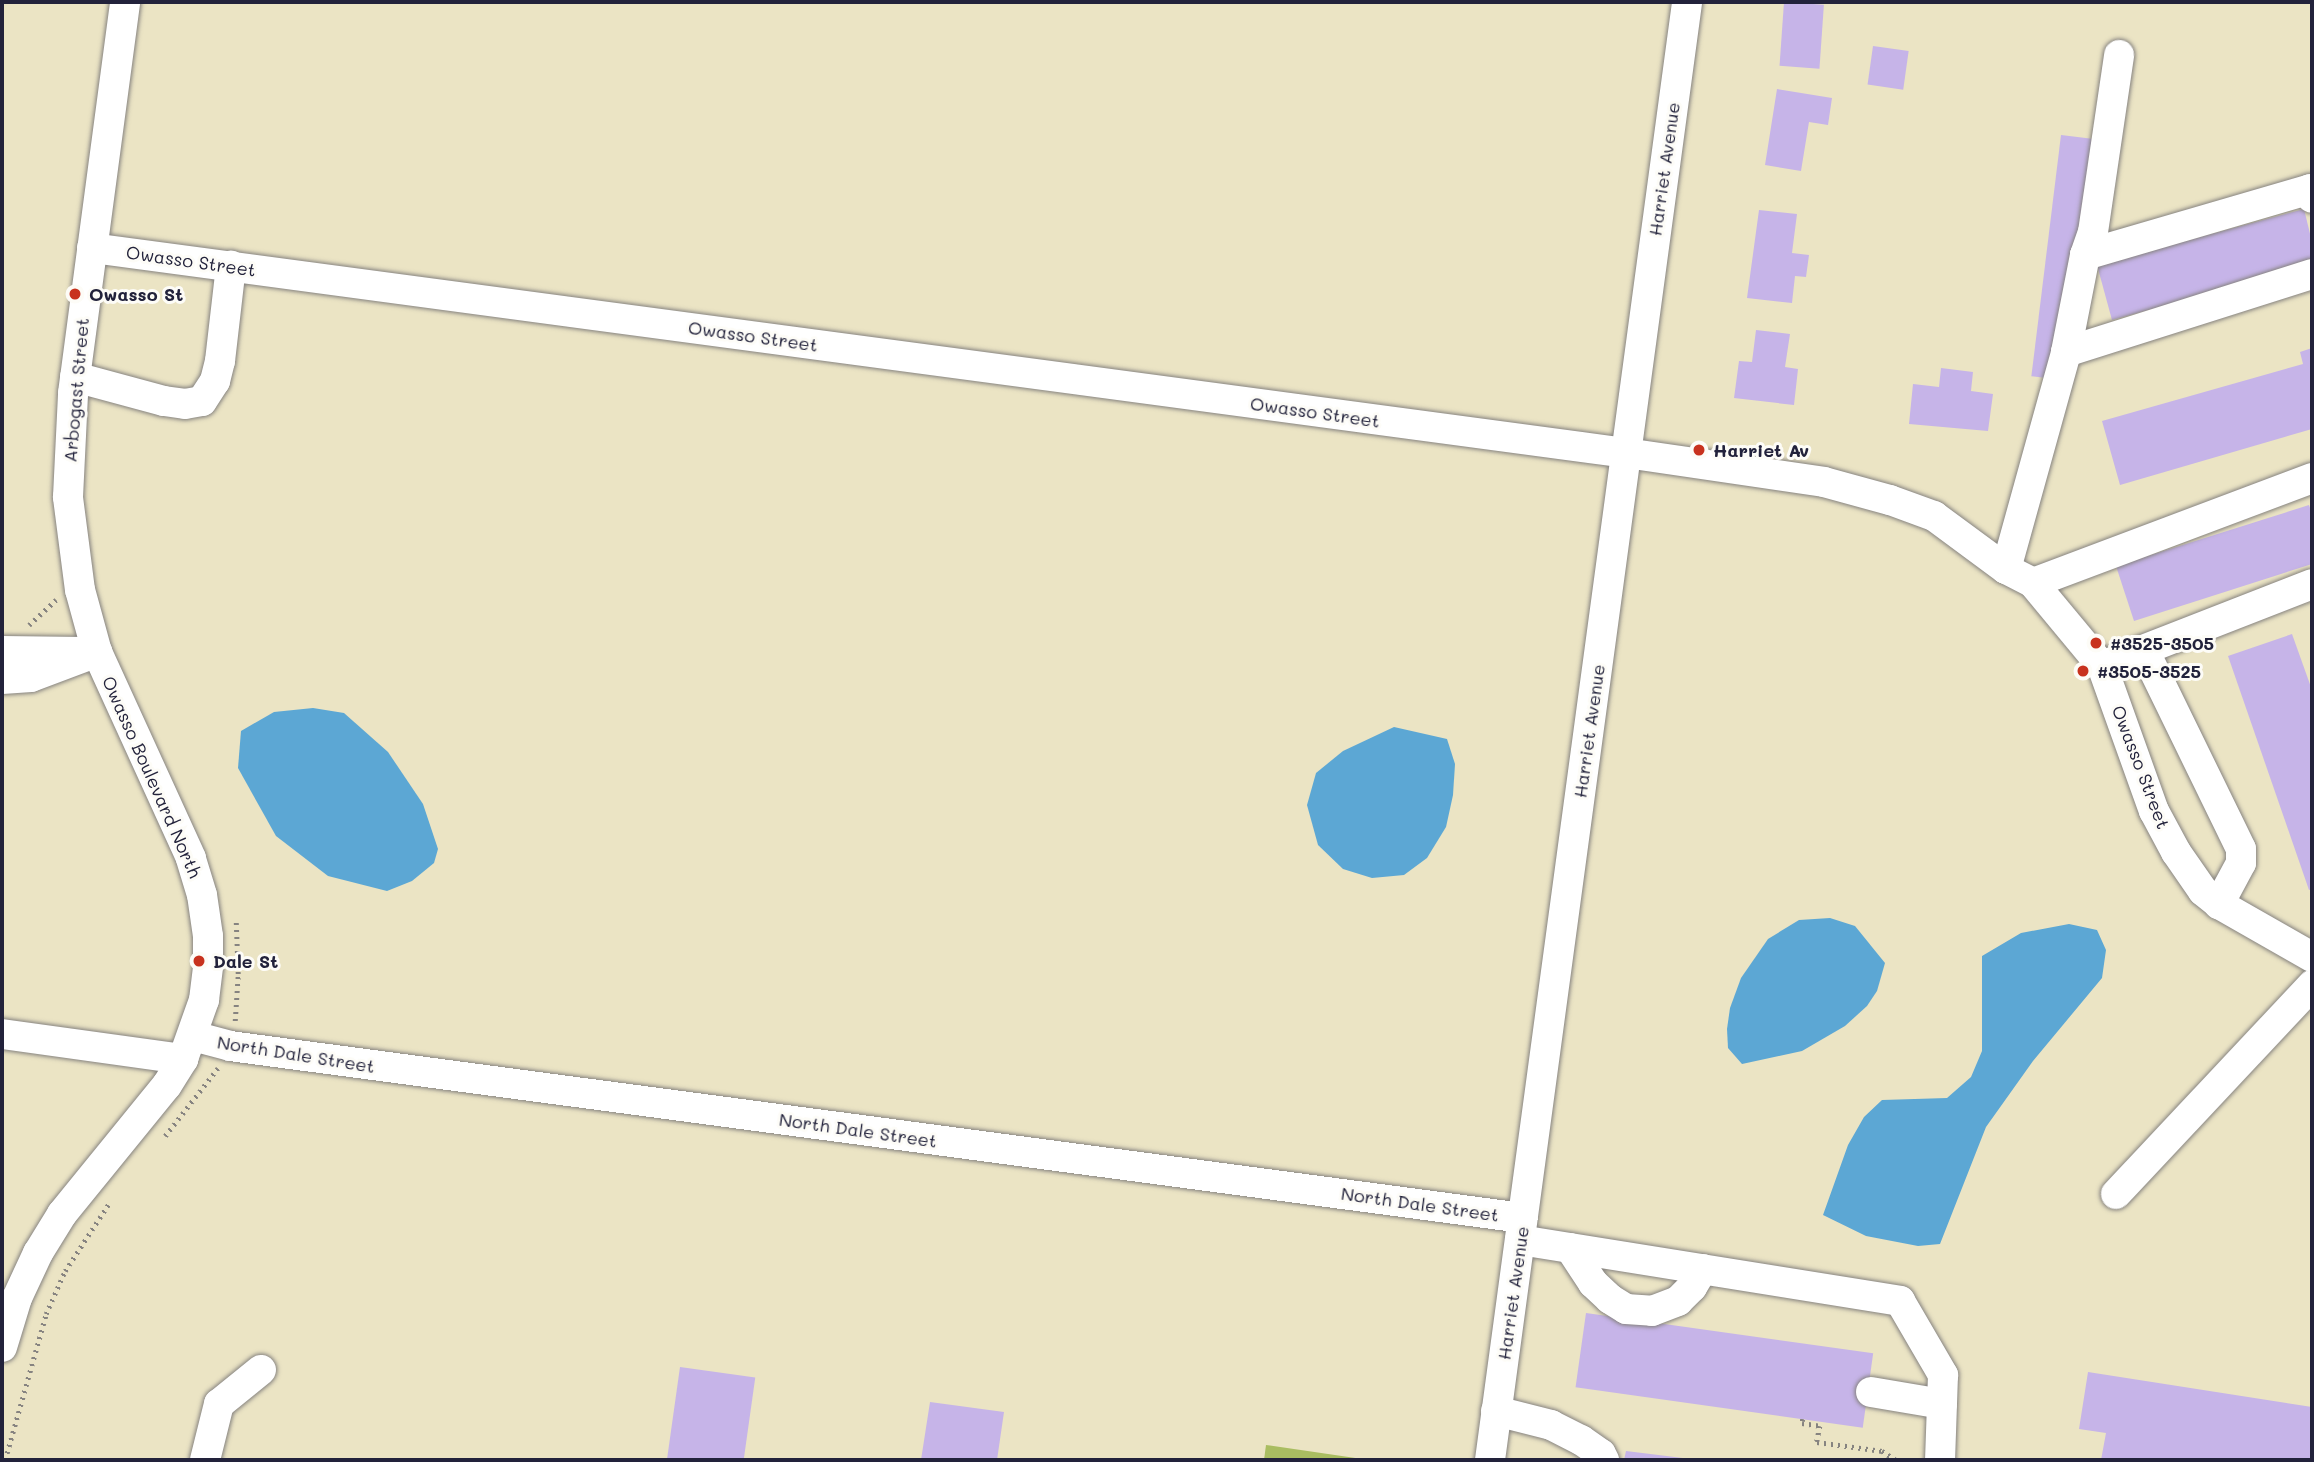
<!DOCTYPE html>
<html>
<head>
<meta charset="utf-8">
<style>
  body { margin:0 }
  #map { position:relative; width:2314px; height:1462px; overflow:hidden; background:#ebe4c4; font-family:Mali,sans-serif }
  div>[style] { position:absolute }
  .green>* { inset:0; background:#a9bd61 }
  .water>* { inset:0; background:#5ca7d4 }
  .building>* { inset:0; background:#c6b4e8; transform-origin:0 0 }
  .path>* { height:4.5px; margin-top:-2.25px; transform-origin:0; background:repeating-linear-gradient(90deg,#868380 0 2px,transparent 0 7px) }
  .roads { filter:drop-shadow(0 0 2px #868380) drop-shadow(0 0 2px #868380) }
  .minor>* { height:30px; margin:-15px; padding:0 15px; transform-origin:15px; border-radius:15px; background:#fff }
  .dots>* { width:19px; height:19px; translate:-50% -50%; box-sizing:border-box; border:4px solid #fdfcf7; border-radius:50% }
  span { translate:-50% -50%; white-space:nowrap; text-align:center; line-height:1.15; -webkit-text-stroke:6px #fdfcf7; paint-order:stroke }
  .street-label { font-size:18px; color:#22223b }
  .poi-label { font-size:18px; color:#22223b; font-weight:700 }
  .left { translate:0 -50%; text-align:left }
  .frame { position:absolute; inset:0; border:4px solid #22223b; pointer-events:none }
</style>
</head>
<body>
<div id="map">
  <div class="green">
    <i style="clip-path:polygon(1266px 1445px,1369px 1460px,1264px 1460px)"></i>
  </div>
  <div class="water">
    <i style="clip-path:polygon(313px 708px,344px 713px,388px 752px,423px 804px,438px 849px,434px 863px,412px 881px,387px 891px,328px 876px,276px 836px,238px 768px,241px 731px,274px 712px)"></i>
    <i style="clip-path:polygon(1394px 727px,1447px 739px,1455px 764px,1453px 795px,1446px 827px,1427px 858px,1404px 875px,1372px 878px,1343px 869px,1318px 845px,1307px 805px,1316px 773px,1343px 751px)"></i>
    <i style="clip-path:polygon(1830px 918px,1855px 926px,1885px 963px,1877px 991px,1867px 1006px,1845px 1026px,1802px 1051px,1742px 1064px,1728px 1048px,1727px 1029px,1730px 1008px,1741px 978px,1768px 939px,1799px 920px)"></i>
    <i style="clip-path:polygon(2069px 924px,2097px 930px,2106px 950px,2102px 978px,2033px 1061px,1986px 1127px,1940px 1244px,1918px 1246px,1866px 1236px,1823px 1215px,1848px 1145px,1864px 1117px,1882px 1100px,1947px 1098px,1971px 1077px,1982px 1051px,1982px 956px,2021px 933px)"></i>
  </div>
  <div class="building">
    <i style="left:1784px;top:2px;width:40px;height:64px;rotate:4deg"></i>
    <i style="left:1873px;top:46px;width:36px;height:39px;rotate:8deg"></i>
    <i style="clip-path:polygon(1777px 89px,1832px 98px,1828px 125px,1809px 122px,1801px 171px,1765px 165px)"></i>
    <i style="left:2061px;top:135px;width:31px;height:243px;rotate:7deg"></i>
    <i style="clip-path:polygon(2304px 209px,2312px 242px,2312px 265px,2112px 320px,2097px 265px)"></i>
    <i style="clip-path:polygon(1759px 210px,1797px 214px,1792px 253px,1809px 255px,1806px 277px,1795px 276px,1792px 303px,1747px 298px)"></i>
    <i style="clip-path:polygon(1756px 330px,1790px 334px,1785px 367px,1798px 369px,1794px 405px,1734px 398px,1739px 361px,1752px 362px)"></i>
    <i style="clip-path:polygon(2312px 348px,2312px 429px,2120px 485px,2102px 421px,2303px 364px,2300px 352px)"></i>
    <i style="clip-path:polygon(1941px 368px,1973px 372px,1971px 391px,1993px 394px,1988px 431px,1909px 424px,1913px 384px,1939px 387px)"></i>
    <i style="clip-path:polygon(2309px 505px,2312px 514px,2312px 564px,2134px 621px,2116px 566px)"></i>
    <i style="clip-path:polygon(2292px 634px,2312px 690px,2312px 889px,2309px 890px,2228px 656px)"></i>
    <i style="left:1586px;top:1313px;width:290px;height:75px;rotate:8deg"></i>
    <i style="left:680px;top:1367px;width:76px;height:94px;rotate:8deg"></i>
    <i style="clip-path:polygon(2088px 1372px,2312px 1407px,2312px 1460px,2101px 1460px,2106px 1433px,2079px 1429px)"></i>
    <i style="clip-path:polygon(930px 1402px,1004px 1412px,997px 1460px,921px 1460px)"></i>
    <i style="clip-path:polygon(1626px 1451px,1691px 1459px,1690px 1460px,1624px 1460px)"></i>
  </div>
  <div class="path">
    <i style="left:29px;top:625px;width:37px;rotate:-43deg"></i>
    <i style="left:235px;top:1021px;width:47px;rotate:-86.3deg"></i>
    <i style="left:238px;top:974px;width:52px;rotate:-92.2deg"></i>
    <i style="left:165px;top:1136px;width:86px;rotate:-52.1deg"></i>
    <i style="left:1803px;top:1419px;width:4px;rotate:104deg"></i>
    <i style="left:1802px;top:1423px;width:18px;rotate:9deg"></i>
    <i style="left:1820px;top:1426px;width:16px;rotate:101deg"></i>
    <i style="left:1817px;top:1442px;width:66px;rotate:7.9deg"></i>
    <i style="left:1882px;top:1451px;width:17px;rotate:33deg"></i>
    <i style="left:5px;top:1460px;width:152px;rotate:-74.3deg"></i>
    <i style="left:46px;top:1314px;width:47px;rotate:-66.2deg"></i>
    <i style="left:65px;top:1271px;width:79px;rotate:-56.9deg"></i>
  </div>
  <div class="roads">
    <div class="minor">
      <i style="left:92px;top:248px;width:1548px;rotate:7.61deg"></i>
      <i style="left:1626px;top:453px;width:200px;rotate:8.3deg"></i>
      <i style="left:1824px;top:482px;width:68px;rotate:15.3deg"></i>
      <i style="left:1890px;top:500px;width:47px;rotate:20deg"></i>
      <i style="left:1934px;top:516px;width:89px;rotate:36.4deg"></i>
      <i style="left:2006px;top:569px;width:30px;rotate:27deg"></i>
      <i style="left:2033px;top:583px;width:108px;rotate:50.3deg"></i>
      <i style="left:2102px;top:666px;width:154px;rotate:70.3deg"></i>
      <i style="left:2154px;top:811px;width:47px;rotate:61.8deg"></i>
      <i style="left:2176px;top:852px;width:47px;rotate:55.3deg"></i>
      <i style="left:2203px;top:891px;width:21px;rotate:39deg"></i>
      <i style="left:2219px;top:904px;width:107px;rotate:29.7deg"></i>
      <i style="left:2085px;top:255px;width:234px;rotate:-16.3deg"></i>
      <i style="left:2310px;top:189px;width:9px;rotate:77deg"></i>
      <i style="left:2066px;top:352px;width:258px;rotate:-17.6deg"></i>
      <i style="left:75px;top:377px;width:92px;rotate:15.1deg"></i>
      <i style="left:164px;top:401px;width:21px;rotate:8deg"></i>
      <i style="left:185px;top:404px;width:17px;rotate:-10deg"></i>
      <i style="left:202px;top:401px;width:24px;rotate:-57deg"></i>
      <i style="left:215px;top:381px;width:21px;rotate:-76deg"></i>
      <i style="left:220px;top:361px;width:96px;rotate:-83.4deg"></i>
      <i style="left:2006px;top:569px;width:225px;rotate:-74.5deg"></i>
      <i style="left:2066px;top:352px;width:99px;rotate:-78.9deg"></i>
      <i style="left:2085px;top:255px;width:24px;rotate:-71deg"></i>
      <i style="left:2093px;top:232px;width:179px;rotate:-81.6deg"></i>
      <i style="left:2033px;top:583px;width:298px;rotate:-20.6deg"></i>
      <i style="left:2144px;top:650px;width:221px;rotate:64deg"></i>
      <i style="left:2241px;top:849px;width:14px;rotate:90deg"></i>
      <i style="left:2241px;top:863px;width:47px;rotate:118.2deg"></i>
      <i style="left:2px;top:651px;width:81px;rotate:0.7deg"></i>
      <i style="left:2102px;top:666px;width:225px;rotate:-21.3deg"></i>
      <i style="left:2px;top:679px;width:29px;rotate:-4deg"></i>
      <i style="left:31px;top:677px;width:71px;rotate:-20.7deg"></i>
      <i style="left:2px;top:1034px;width:183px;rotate:7.9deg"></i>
      <i style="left:193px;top:1036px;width:38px;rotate:15deg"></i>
      <i style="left:230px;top:1046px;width:1304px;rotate:7.58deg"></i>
      <i style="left:2116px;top:1194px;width:287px;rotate:-46.8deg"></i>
      <i style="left:1520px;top:1240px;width:385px;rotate:9.1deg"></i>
      <i style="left:1900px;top:1301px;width:86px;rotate:59.8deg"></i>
      <i style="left:1943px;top:1375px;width:85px;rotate:92deg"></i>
      <i style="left:1570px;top:1248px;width:42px;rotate:56.7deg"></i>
      <i style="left:1593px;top:1283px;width:23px;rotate:43deg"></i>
      <i style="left:1610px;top:1299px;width:19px;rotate:32deg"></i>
      <i style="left:1626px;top:1309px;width:26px;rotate:4deg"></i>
      <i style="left:1652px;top:1311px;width:28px;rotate:-21deg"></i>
      <i style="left:1678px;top:1301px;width:20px;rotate:-45deg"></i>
      <i style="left:1692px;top:1287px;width:21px;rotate:-59deg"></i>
      <i style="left:2px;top:1347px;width:51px;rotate:-73deg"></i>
      <i style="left:17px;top:1298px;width:50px;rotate:-65deg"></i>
      <i style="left:38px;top:1253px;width:46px;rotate:-58.4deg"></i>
      <i style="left:62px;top:1214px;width:166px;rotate:-50.9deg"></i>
      <i style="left:167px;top:1085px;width:31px;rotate:-58deg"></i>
      <i style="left:183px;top:1059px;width:63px;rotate:-70.4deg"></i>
      <i style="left:204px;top:1000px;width:34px;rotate:-83deg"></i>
      <i style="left:208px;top:966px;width:30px;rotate:-90deg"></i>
      <i style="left:208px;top:936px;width:41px;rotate:-98.3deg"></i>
      <i style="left:202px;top:895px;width:39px;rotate:-107deg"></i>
      <i style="left:191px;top:858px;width:226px;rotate:-114.5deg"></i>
      <i style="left:97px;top:652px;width:64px;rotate:-105.3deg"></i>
      <i style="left:80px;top:590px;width:94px;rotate:-97.4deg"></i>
      <i style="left:68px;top:497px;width:104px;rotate:-87.2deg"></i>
      <i style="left:73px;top:393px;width:394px;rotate:-82.4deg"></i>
      <i style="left:1871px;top:1392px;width:72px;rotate:9.6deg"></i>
      <i style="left:1496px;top:1411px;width:57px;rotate:14.3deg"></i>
      <i style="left:1551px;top:1425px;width:34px;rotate:27deg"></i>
      <i style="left:1581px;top:1440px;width:24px;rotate:35deg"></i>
      <i style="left:1601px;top:1454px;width:7px;rotate:63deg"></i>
      <i style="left:205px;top:1460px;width:58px;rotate:-76deg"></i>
      <i style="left:219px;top:1404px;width:54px;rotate:-39deg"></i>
      <i style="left:1490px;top:1460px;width:1471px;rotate:-82.3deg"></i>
    </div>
  </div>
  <div class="dots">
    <i style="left:75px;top:294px;background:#c8321e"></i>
    <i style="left:1699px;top:450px;background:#c8321e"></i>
    <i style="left:2096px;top:643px;background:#c8321e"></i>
    <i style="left:2083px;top:671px;background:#c8321e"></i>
    <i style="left:199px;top:961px;background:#c8321e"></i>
  </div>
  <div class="street-label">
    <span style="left:1664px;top:169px;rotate:-82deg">Harriet Avenue</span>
    <span style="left:191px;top:261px;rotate:8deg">Owasso Street</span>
    <span style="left:753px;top:336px;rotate:8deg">Owasso Street</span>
    <span style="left:76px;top:390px;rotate:-85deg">Arbogast Street</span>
    <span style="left:1315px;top:412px;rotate:8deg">Owasso Street</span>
    <span style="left:1589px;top:731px;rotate:-82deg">Harriet Avenue</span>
    <span style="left:2141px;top:767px;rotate:69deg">Owasso Street</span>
    <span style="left:152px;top:777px;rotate:66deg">Owasso Boulevard North</span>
    <span style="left:296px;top:1054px;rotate:9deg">North Dale Street</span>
    <span style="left:858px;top:1130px;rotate:8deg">North Dale Street</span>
    <span style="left:1420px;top:1204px;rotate:8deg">North Dale Street</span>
    <span style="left:1513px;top:1293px;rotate:-82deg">Harriet Avenue</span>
  </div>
  <div class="poi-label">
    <span class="left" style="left:89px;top:294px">Owasso St</span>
    <span class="left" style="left:1713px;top:450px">Harriet Av</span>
    <span class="left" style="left:2110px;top:643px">#3525-3505</span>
    <span class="left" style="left:2097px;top:671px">#3505-3525</span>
    <span class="left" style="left:213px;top:961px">Dale St</span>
  </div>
  <div class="frame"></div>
</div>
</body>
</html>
